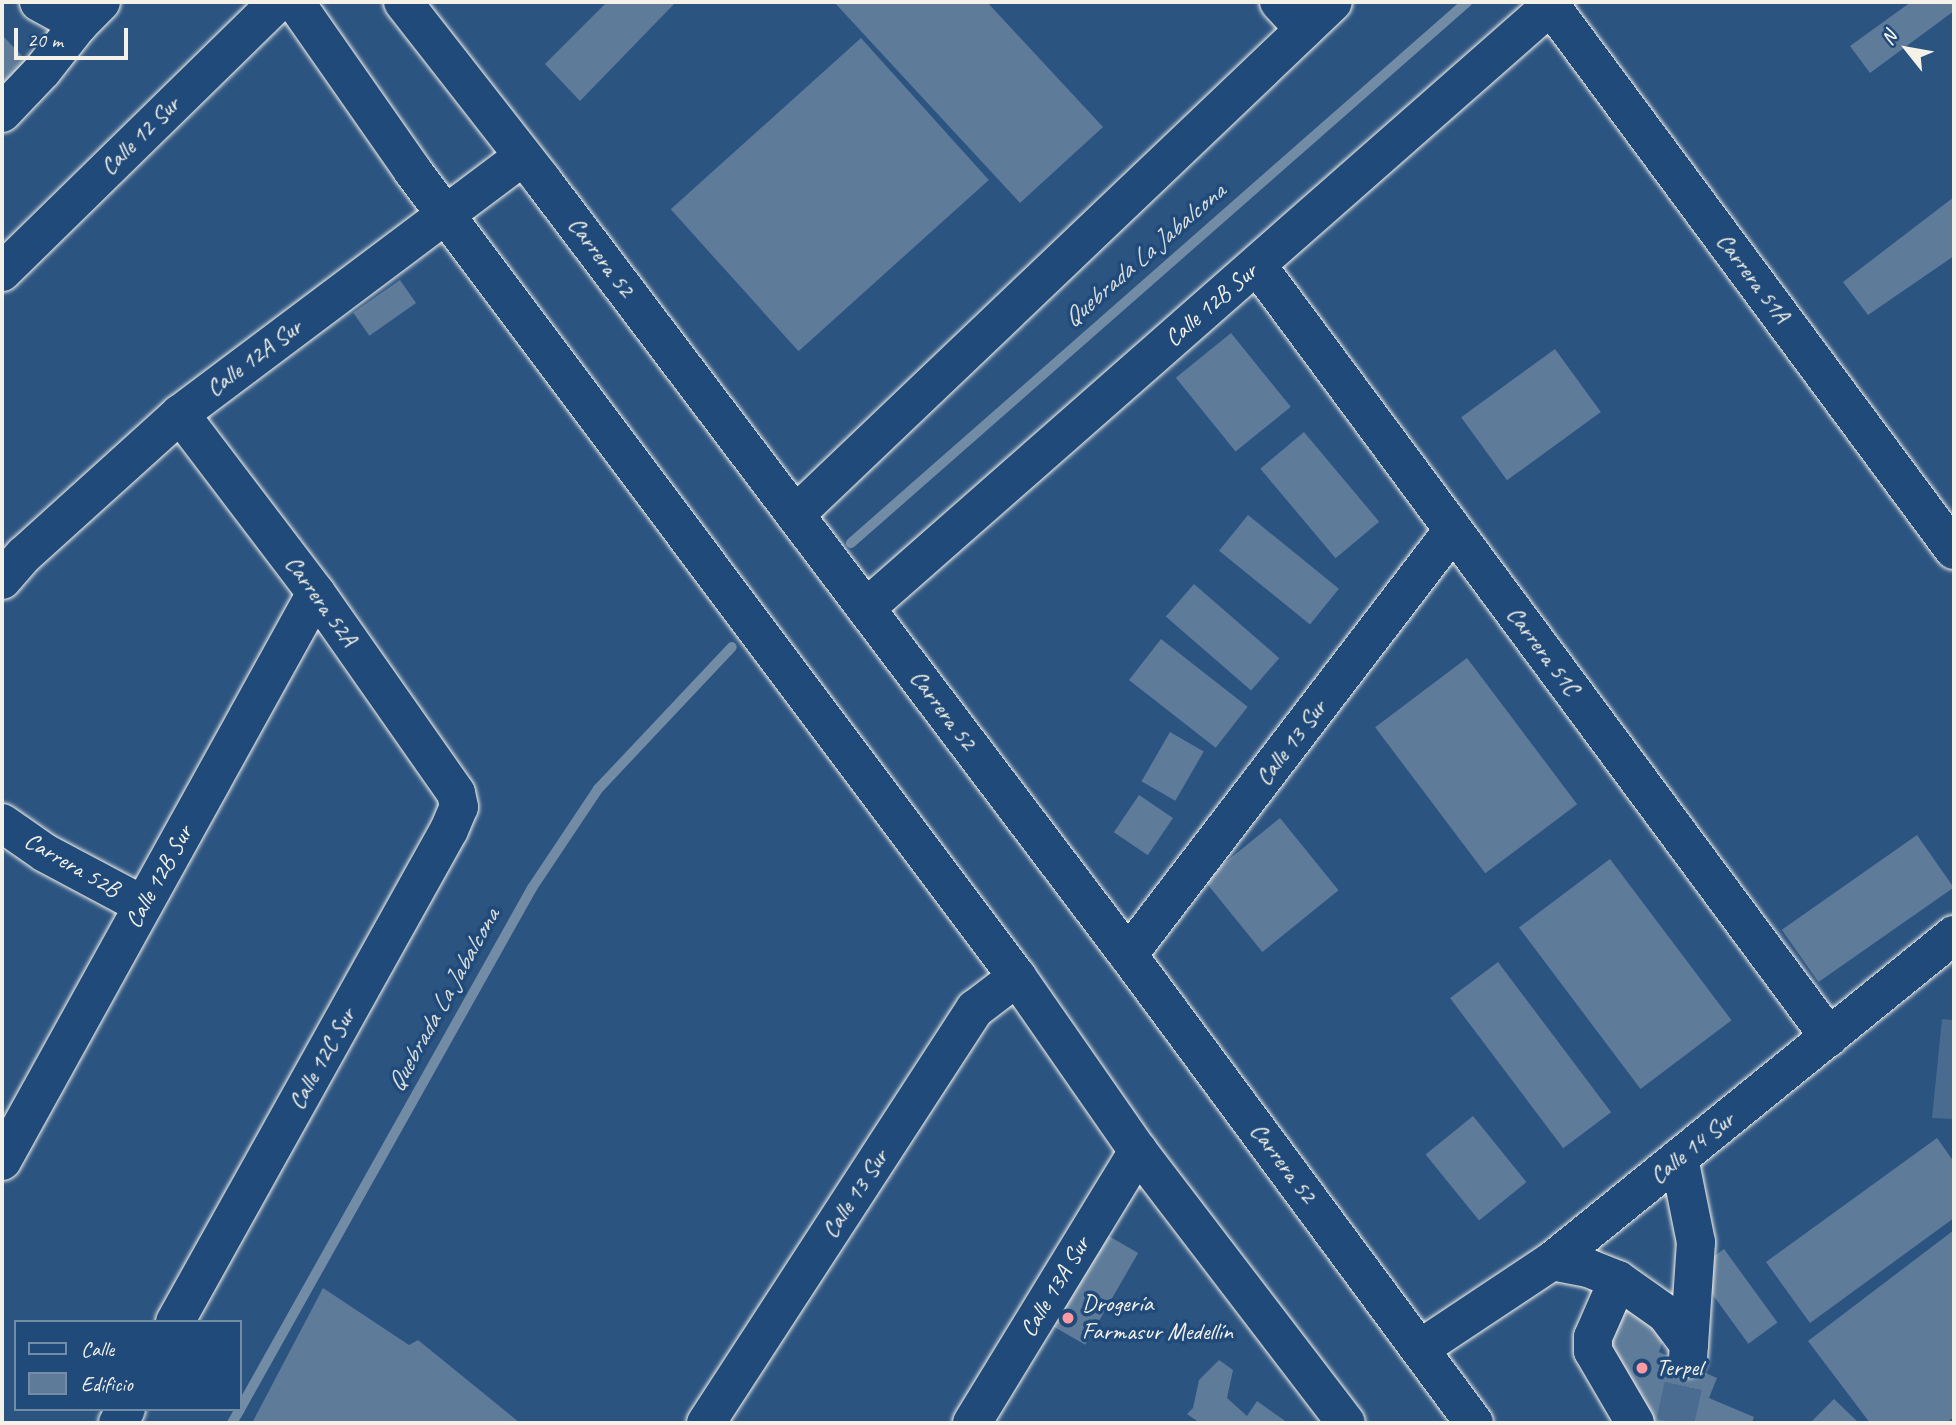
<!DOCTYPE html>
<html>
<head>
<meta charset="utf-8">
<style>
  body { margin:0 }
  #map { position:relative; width:1956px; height:1425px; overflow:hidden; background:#2c5481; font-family:Caveat,sans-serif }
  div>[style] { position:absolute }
  .green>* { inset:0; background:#496b90 }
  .stream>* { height:10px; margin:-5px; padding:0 5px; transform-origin:5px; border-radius:5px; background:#738ca6 }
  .building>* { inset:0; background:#5e7b9a; transform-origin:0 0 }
  .minor-tunnel>* { height:38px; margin-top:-19px; transform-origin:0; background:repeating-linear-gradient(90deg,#4a6c90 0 38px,transparent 0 57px) }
  .roads { filter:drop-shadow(0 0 2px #f4f1e8) drop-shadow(0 0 2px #f4f1e8) }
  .minor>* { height:38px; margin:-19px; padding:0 19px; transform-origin:19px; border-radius:19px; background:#1f4a7a }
  .major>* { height:38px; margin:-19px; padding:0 19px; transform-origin:19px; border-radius:19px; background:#1f4a7a }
  .dots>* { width:19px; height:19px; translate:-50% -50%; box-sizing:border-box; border:4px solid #1f4a7a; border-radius:50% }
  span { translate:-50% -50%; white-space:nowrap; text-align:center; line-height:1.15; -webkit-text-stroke:7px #1f4a7a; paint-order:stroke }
  .street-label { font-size:24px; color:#f4f1e8 }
  .poi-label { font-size:24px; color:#f4f1e8 }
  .left { translate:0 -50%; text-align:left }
  .water-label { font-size:26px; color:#dadddb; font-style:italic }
  .frame { position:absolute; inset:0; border:4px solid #f4f1e8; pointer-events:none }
  .legend { position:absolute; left:14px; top:1320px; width:228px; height:91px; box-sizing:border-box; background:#1f4a7a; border:2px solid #748da6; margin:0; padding:9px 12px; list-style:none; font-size:21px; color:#f4f1e8 }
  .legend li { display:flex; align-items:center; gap:14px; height:35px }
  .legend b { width:35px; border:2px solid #748da6 }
  .north { position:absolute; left:1872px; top:14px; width:70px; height:70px; -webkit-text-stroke:5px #1f4a7a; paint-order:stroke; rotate:301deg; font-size:19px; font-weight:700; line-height:28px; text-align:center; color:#f4f1e8 }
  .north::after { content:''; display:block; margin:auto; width:24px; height:32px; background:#f4f1e8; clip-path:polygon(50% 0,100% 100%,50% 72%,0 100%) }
  .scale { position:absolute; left:14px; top:28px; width:114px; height:32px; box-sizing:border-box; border:4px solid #f4f1e8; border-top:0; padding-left:9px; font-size:21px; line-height:24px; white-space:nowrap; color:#f4f1e8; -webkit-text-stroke:5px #1f4a7a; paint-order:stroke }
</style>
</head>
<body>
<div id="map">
  <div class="green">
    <i style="clip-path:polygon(1942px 1019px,1954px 1020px,1954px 1119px,1932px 1118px)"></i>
  </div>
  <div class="stream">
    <i style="left:851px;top:543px;width:820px;rotate:-41.29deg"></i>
    <i style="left:240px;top:1409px;width:597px;rotate:-60.73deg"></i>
    <i style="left:532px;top:888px;width:119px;rotate:-56.3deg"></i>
    <i style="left:598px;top:789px;width:195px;rotate:-46.7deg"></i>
    <i style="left:232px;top:1423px;width:16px;rotate:-60deg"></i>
  </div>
  <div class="building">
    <i style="clip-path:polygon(607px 2px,676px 2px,580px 101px,545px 64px)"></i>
    <i style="clip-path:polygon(834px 2px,987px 2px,1103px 127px,1020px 203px)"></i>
    <i style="clip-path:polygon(1911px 2px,1954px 2px,1954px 11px,1870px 73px,1850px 46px)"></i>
    <i style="clip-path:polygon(2px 35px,27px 61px,2px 86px)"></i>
    <i style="left:861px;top:38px;width:191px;height:256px;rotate:48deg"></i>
    <i style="clip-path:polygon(1954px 197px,1954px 256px,1868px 315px,1843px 282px)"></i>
    <i style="left:400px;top:280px;width:28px;height:57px;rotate:55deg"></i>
    <i style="left:1231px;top:333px;width:95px;height:71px;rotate:51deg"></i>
    <i style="left:1555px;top:349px;width:78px;height:116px;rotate:54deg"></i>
    <i style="left:1304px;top:432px;width:117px;height:57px;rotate:50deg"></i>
    <i style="left:1248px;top:515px;width:117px;height:46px;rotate:39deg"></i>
    <i style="left:1194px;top:584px;width:113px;height:43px;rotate:41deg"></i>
    <i style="left:1161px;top:639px;width:110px;height:52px;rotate:38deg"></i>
    <i style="left:1467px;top:658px;width:183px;height:115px;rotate:53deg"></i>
    <i style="left:1170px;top:732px;width:39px;height:57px;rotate:30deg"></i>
    <i style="left:1139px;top:795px;width:41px;height:45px;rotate:34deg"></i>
    <i style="left:1280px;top:818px;width:93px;height:98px;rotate:51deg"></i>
    <i style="left:1917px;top:835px;width:64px;height:165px;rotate:55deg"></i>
    <i style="left:1610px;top:859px;width:202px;height:114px;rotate:53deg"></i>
    <i style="left:1498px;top:962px;width:188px;height:60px;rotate:53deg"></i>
    <i style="left:1473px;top:1116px;width:85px;height:61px;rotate:51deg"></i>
    <i style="clip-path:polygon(1937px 1138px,1954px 1162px,1954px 1218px,1810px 1323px,1766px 1262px)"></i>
    <i style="clip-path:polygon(1954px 1230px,1954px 1417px,1946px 1423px,1870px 1423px,1808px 1341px)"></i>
    <i style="left:1107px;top:1235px;width:36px;height:106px;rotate:30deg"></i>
    <i style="left:1724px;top:1249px;width:91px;height:36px;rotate:54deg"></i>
    <i style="clip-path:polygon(323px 1288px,409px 1345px,418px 1340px,520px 1423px,252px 1423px)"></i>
    <i style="clip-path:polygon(1622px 1306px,1667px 1329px,1659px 1352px,1717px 1378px,1709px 1398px,1754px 1417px,1752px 1423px,1653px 1423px,1586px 1371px)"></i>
    <i style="clip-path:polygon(1219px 1360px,1233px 1370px,1227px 1398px,1247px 1416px,1257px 1401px,1288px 1423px,1200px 1423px,1187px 1414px,1193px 1408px,1199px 1380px)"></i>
    <i style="clip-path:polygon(1834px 1399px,1859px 1423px,1810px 1423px)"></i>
  </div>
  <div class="minor-tunnel">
    <i style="left:1675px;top:1423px;width:60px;rotate:-77.6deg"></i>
  </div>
  <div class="roads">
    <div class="minor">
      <i style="left:39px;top:2px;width:46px;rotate:28.8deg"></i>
      <i style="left:1279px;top:2px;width:37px;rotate:47deg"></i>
      <i style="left:1551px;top:6px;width:677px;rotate:53.47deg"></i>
      <i style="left:2px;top:113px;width:58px;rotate:-46.4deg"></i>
      <i style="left:42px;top:71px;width:60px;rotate:-51.8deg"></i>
      <i style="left:79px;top:24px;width:31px;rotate:-45deg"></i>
      <i style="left:1257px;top:265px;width:961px;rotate:53.46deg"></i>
      <i style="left:2px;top:272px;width:386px;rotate:-44.4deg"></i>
      <i style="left:795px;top:515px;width:743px;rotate:-43.64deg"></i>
      <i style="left:2px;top:580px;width:33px;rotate:-49deg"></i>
      <i style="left:24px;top:555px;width:210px;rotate:-42.1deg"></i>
      <i style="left:180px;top:414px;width:429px;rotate:-36.9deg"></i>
      <i style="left:866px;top:608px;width:918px;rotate:-41.33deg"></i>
      <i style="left:2px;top:823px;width:52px;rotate:34.9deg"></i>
      <i style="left:45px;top:853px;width:111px;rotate:28deg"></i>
      <i style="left:1128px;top:955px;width:535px;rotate:-52.59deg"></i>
      <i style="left:1679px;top:1158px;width:86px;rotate:78.6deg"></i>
      <i style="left:1696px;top:1242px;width:102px;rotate:93.9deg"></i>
      <i style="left:2px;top:1161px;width:649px;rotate:-61.07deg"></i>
      <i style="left:1552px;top:1261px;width:37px;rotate:11deg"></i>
      <i style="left:1588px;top:1268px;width:32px;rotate:22deg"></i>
      <i style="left:1618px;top:1280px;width:59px;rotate:35.3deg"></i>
      <i style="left:1666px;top:1314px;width:38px;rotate:53deg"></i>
      <i style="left:1689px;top:1344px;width:14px;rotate:94deg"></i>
      <i style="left:1618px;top:1280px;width:62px;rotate:113.7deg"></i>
      <i style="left:1593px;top:1337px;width:14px;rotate:90deg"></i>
      <i style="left:1593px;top:1351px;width:83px;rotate:59.7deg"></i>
      <i style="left:175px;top:1322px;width:563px;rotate:-60.89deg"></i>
      <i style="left:449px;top:830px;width:25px;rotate:-67deg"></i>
      <i style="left:459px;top:807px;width:14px;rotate:-102deg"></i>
      <i style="left:456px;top:793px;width:244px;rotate:-125deg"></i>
      <i style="left:316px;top:593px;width:225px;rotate:-127.2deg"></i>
      <i style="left:1421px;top:1348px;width:157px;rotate:-33.6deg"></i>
      <i style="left:1552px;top:1261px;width:518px;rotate:-39.04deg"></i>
      <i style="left:118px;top:1423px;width:16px;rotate:-60deg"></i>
      <i style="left:706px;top:1423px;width:494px;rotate:-57deg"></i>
      <i style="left:975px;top:1009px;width:53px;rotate:-37.3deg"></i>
      <i style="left:972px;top:1423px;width:319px;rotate:-58.6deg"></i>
    </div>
    <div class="major">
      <i style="left:295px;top:2px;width:205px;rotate:55.1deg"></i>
      <i style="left:412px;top:170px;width:1009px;rotate:53.14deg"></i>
      <i style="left:1017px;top:977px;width:212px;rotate:55.2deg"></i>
      <i style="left:1138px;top:1151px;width:342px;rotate:52.6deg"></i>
      <i style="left:403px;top:2px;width:226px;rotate:52deg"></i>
      <i style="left:542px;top:180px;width:972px;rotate:52.91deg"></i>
      <i style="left:1128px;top:955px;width:582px;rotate:53.52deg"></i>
    </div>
  </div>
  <div class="dots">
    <i style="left:1068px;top:1318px;background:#ff9aa2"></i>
    <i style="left:1642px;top:1368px;background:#ff9aa2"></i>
  </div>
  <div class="street-label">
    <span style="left:140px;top:136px;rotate:-45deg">Calle 12 Sur</span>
    <span style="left:601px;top:257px;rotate:53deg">Carrera 52</span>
    <span style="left:1753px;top:278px;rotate:53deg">Carrera 51A</span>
    <span style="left:1211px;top:305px;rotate:-41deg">Calle 12B Sur</span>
    <span style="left:254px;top:358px;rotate:-37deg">Calle 12A Sur</span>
    <span style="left:321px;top:601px;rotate:54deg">Carrera 52A</span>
    <span style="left:1543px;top:651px;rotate:53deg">Carrera 51C</span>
    <span style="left:943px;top:710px;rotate:53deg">Carrera 52</span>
    <span style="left:1291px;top:743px;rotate:-53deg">Calle 13 Sur</span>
    <span style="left:72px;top:865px;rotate:30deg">Carrera 52B</span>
    <span style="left:159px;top:877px;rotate:-61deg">Calle 12B Sur</span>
    <span style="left:322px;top:1059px;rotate:-61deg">Calle 12C Sur</span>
    <span style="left:1692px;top:1148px;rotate:-39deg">Calle 14 Sur</span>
    <span style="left:1283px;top:1163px;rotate:53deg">Carrera 52</span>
    <span style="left:855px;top:1194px;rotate:-57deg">Calle 13 Sur</span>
    <span style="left:1055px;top:1287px;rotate:-59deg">Calle 13A Sur</span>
  </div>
  <div class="poi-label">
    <span class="left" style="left:1082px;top:1318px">Drogería<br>Farmasur Medellín</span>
    <span class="left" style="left:1656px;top:1368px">Terpel</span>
  </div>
  <div class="water-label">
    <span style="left:1144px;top:255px;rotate:-41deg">Quebrada La Jabalcona</span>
    <span style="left:443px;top:1000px;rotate:-61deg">Quebrada La Jabalcona</span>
  </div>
  <div class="frame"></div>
  <ul class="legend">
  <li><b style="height:9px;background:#1f4a7a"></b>Calle</li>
  <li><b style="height:19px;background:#5e7b9a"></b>Edificio</li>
  </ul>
  <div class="north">N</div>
  <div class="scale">20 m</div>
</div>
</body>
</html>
